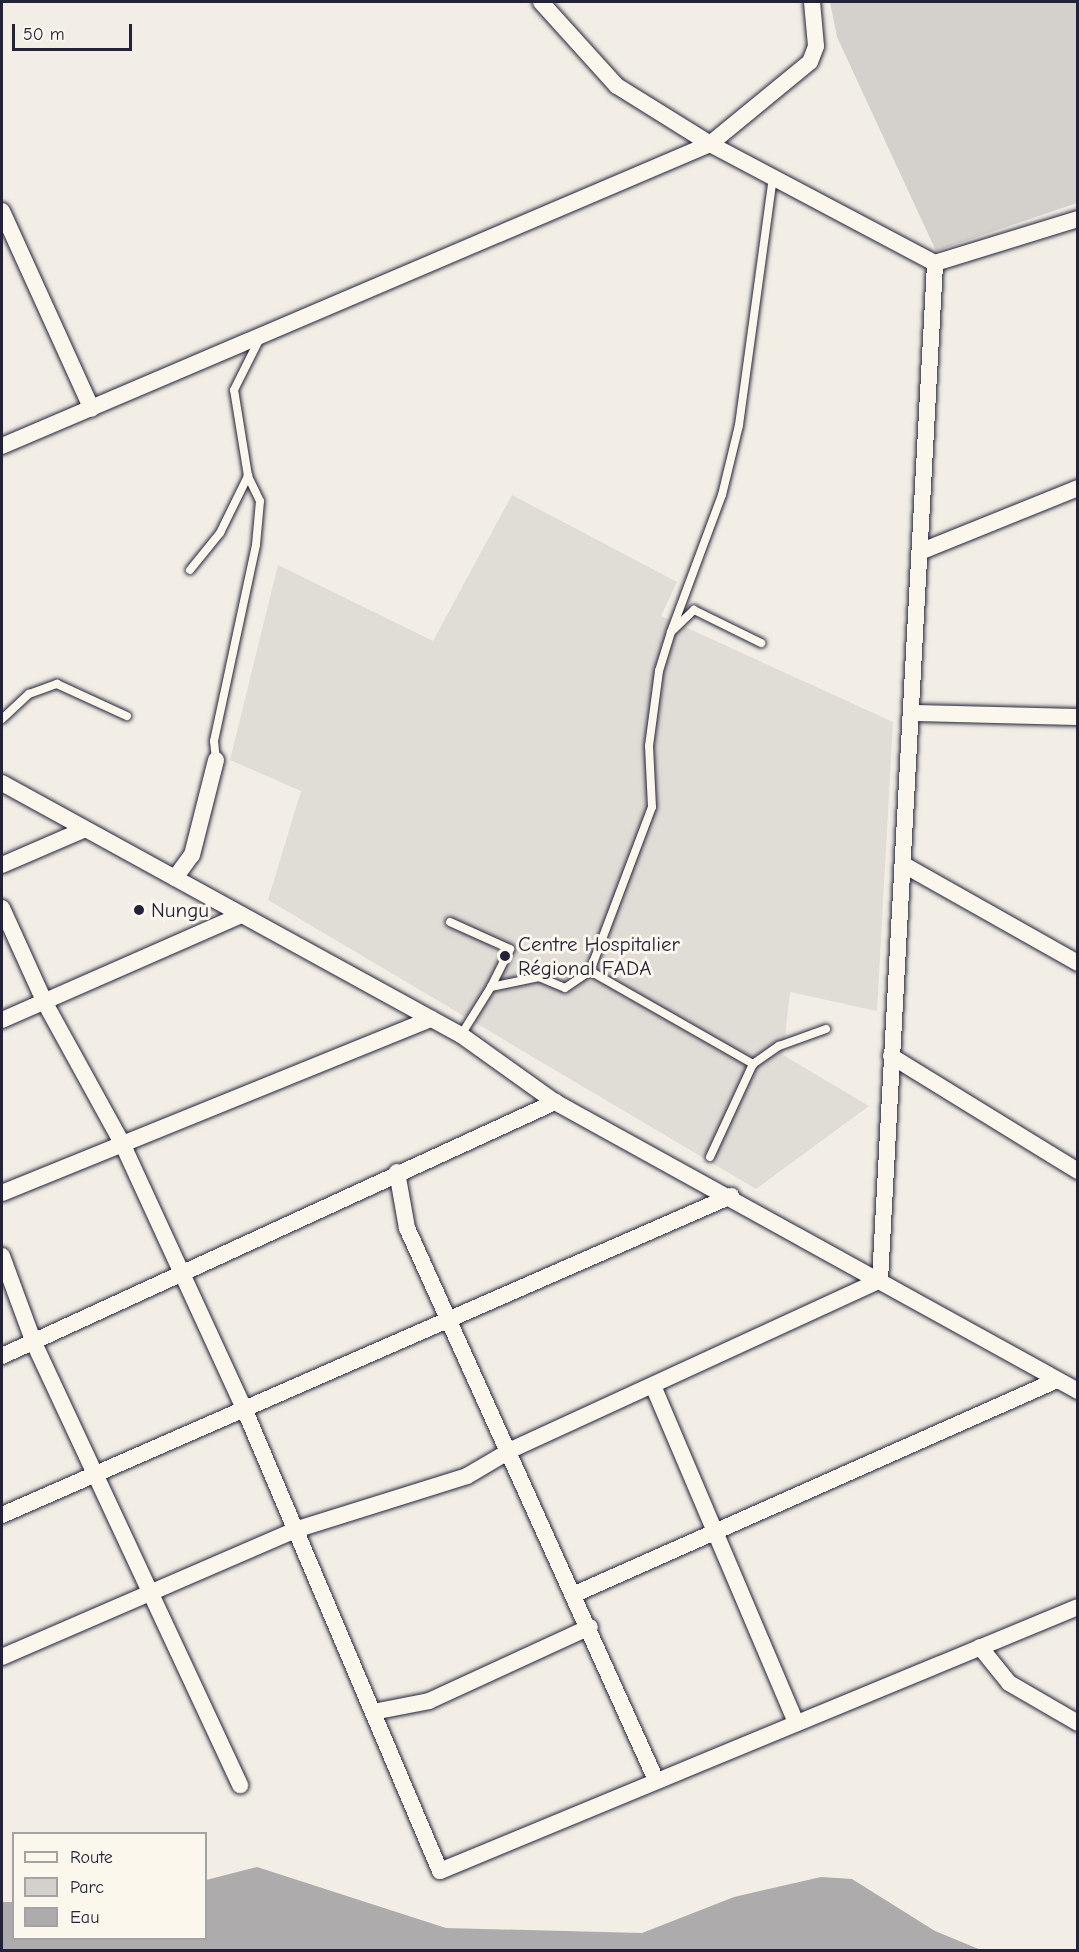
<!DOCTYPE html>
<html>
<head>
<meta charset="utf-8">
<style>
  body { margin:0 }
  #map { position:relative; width:1079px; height:1952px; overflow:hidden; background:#f2eee5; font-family:"Comic Neue",sans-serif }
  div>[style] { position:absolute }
  .built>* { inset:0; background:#e0dcd6 }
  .green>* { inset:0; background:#d4d1cc }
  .water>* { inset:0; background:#aeabad }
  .roads { filter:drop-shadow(0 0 2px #22223b) drop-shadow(0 0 2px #22223b) }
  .lane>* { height:8px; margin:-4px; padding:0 4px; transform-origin:4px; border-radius:4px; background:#fbf7ec }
  .street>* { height:16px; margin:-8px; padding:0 8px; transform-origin:8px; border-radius:8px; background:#fbf7ec }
  .dots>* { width:16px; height:16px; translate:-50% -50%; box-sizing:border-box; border:3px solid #fbf7ec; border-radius:50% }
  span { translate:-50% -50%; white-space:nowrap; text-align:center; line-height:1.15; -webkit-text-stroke:6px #fbf7ec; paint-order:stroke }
  .poi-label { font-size:21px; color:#22223b }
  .left { translate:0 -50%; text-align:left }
  .frame { position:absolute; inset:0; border:3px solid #22223b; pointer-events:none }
  .legend { position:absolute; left:12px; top:1832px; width:195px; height:108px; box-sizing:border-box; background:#fbf7ec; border:2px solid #a4a2a5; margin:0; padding:8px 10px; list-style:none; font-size:18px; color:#22223b }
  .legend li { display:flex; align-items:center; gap:12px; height:30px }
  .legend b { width:30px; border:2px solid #a4a2a5 }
  .scale { position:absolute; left:12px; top:24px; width:120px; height:27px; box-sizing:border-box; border:3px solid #22223b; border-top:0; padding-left:8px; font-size:18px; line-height:21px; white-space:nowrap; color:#22223b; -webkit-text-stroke:4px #fbf7ec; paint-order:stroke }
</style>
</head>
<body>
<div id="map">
  <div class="built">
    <i style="clip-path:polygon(512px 495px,677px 582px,661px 616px,893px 722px,877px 1011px,790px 992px,783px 1055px,869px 1106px,756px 1189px,268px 900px,301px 791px,230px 760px,278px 565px,433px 641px)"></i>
  </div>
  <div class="green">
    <i style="clip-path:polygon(830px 2px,1077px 2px,1077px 203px,936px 251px,837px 37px)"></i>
  </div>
  <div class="water">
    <i style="clip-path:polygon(257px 1867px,446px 1928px,642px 1933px,734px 1897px,821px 1877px,852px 1879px,935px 1931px,981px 1950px,2px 1950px,2px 1902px,13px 1902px,14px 1938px,206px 1938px,206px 1880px)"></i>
  </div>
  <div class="roads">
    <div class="lane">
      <i style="left:190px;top:570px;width:48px;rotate:-51deg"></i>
      <i style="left:220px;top:533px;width:64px;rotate:-63.8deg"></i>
      <i style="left:671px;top:632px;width:146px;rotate:-69.6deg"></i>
      <i style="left:722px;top:495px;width:72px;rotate:-76.3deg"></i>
      <i style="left:739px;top:425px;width:249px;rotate:-82.2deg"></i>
      <i style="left:2px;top:719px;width:37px;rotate:-43deg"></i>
      <i style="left:29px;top:694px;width:30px;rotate:-20deg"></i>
      <i style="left:57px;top:684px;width:77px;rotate:24.6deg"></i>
      <i style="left:216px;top:760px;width:19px;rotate:-96deg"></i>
      <i style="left:214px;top:741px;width:200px;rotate:-77.9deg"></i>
      <i style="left:256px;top:545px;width:44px;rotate:-84.8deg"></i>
      <i style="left:260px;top:501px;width:28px;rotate:-116deg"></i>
      <i style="left:248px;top:476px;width:87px;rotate:-99.2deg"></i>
      <i style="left:234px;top:390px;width:58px;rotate:-63.4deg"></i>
      <i style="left:450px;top:922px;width:66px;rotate:24.2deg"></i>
      <i style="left:510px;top:949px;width:42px;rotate:116.6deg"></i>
      <i style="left:590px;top:971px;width:175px;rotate:-69.3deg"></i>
      <i style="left:652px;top:807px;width:61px;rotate:-92.8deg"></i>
      <i style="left:649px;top:746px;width:76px;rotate:-82.4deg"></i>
      <i style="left:659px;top:671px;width:41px;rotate:-72.9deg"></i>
      <i style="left:671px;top:632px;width:32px;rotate:-44deg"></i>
      <i style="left:694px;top:610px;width:75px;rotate:26.2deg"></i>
      <i style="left:461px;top:1035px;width:57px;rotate:-58deg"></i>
      <i style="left:491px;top:987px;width:49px;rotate:-11.8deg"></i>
      <i style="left:539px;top:977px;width:28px;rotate:23deg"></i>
      <i style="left:565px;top:988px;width:30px;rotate:-34deg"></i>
      <i style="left:590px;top:971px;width:188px;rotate:29.7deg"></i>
      <i style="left:710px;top:1157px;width:102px;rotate:-65.2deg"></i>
      <i style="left:753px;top:1064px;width:32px;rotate:-35deg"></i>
      <i style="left:779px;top:1046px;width:50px;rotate:-19.9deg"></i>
    </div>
    <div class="street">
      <i style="left:541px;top:2px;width:113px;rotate:47.9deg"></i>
      <i style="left:617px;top:86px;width:110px;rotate:31.9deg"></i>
      <i style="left:710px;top:144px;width:255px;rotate:27.9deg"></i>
      <i style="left:935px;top:263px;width:150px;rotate:-17.1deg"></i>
      <i style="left:2px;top:211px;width:217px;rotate:65.6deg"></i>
      <i style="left:2px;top:446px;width:770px;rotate:-23.1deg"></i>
      <i style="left:710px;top:144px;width:129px;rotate:-39.4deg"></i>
      <i style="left:810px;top:62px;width:17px;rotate:-69deg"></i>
      <i style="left:816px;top:46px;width:44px;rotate:-95.2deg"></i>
      <i style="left:922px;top:551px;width:168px;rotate:-22deg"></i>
      <i style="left:914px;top:713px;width:164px;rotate:1.4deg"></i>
      <i style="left:2px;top:783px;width:524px;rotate:28.77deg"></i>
      <i style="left:461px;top:1035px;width:115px;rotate:35.5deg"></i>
      <i style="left:555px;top:1102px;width:598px;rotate:28.92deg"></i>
      <i style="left:2px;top:865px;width:88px;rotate:-23.4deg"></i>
      <i style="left:904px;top:865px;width:200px;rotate:29.4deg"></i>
      <i style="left:175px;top:878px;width:29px;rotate:-54deg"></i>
      <i style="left:192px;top:855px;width:98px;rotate:-75.8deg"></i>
      <i style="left:2px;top:908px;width:104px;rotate:65.6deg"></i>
      <i style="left:45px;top:1003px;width:160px;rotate:61.2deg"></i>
      <i style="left:122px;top:1143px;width:289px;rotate:65.3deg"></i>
      <i style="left:243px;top:1406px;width:505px;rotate:67.04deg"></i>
      <i style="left:440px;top:1871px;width:690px;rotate:-22.48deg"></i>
      <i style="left:2px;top:1020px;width:261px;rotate:-23.7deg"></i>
      <i style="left:891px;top:1056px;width:220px;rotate:31.6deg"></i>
      <i style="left:397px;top:1172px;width:57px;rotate:79.9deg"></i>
      <i style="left:407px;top:1228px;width:606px;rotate:65.72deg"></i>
      <i style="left:2px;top:1193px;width:463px;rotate:-22.1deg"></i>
      <i style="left:2px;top:1256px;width:93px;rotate:69.8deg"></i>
      <i style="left:34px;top:1343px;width:488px;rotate:65deg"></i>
      <i style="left:2px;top:1356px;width:609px;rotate:-24.67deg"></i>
      <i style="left:654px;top:1388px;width:364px;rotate:67deg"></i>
      <i style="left:2px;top:1515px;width:796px;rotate:-23.63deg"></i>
      <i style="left:575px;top:1594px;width:527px;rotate:-23.94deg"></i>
      <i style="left:980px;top:1647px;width:46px;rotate:51.1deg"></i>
      <i style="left:1009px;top:1683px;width:80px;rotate:30.1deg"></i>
      <i style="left:2px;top:1657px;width:322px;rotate:-23.4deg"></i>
      <i style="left:298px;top:1529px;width:177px;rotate:-17.4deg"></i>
      <i style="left:467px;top:1476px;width:51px;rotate:-30.6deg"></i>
      <i style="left:511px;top:1450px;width:406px;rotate:-24.7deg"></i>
      <i style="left:880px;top:1280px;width:1018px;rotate:-86.9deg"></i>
      <i style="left:373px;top:1712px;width:57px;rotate:-11.1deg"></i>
      <i style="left:429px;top:1701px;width:177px;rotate:-24.7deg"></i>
    </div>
  </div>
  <div class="dots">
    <i style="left:139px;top:910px;background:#22223b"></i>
    <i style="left:505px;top:956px;background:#22223b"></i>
  </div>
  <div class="poi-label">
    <span class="left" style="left:151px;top:910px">Nungu</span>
    <span class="left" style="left:518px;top:956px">Centre Hospitalier<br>Régional FADA</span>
  </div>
  <div class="frame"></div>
  <ul class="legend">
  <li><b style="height:8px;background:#fbf7ec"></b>Route</li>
  <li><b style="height:16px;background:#d4d1cc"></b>Parc</li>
  <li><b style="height:16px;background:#aeabad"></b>Eau</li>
  </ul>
  <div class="scale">50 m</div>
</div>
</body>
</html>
